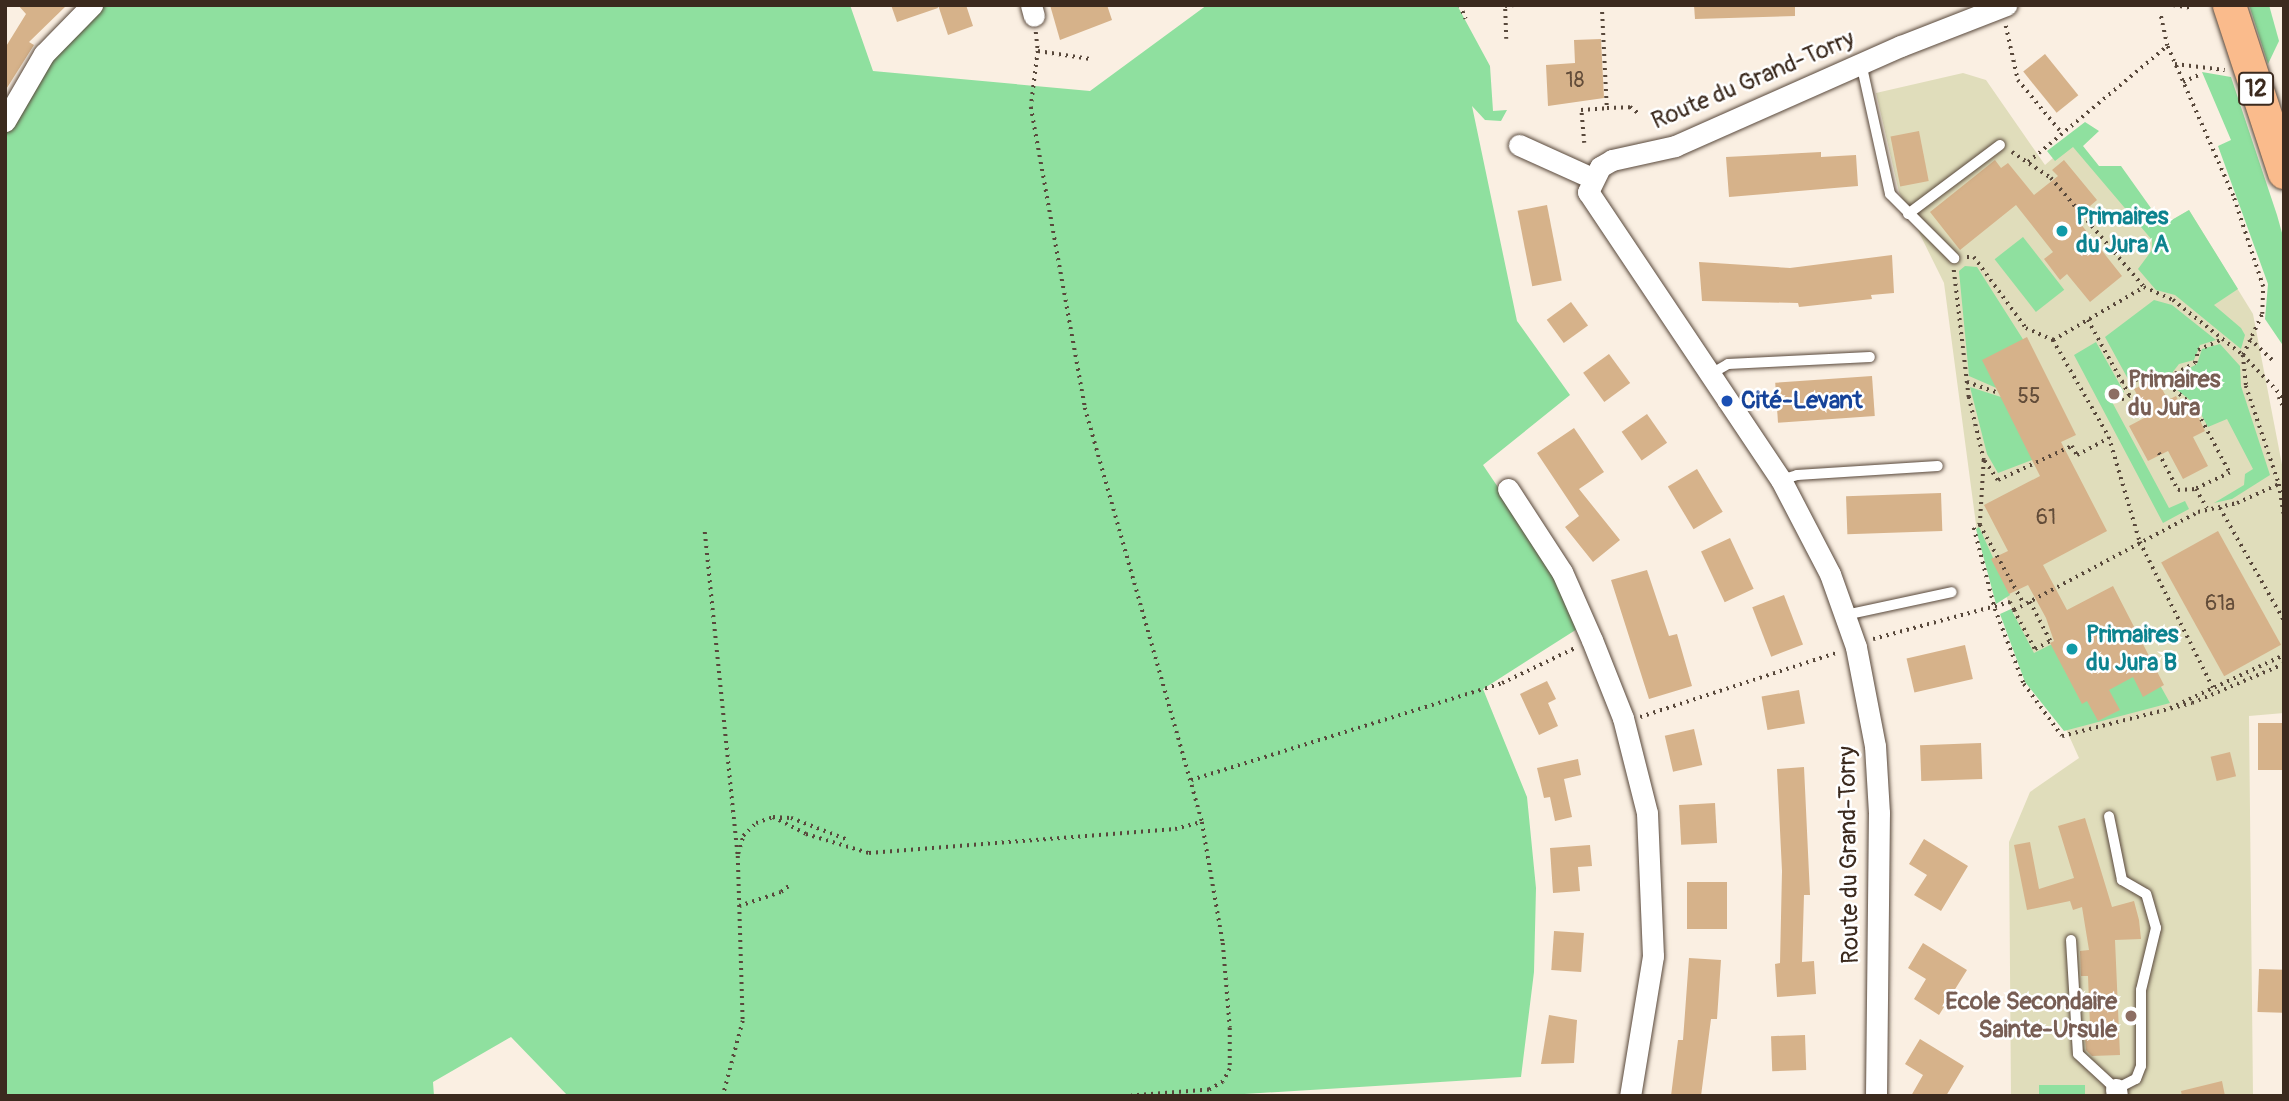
<!DOCTYPE html>
<html>
<head>
<meta charset="utf-8">
<style>
  body { margin:0 }
  #map { position:relative; width:2289px; height:1101px; overflow:hidden; background:#faefe2; font-family:Pangolin,sans-serif }
  div>[style] { position:absolute }
  .built>* { inset:0; background:#e0ddbb }
  .green>* { inset:0; background:#8fe09f; transform-origin:0 0 }
  .building>* { inset:0; background:#d6b28a; transform-origin:0 0 }
  .path>* { height:3.5px; margin-top:-1.75px; transform-origin:0; background:repeating-linear-gradient(90deg,#58483b 0 2px,transparent 0 7px) }
  .roads { filter:drop-shadow(0 0 2px #58483b) drop-shadow(0 0 2px #58483b) }
  .lane>* { height:10px; margin:-5px; padding:0 5px; transform-origin:5px; border-radius:5px; background:#fff }
  .street>* { height:21px; margin:-10.5px; padding:0 10.5px; transform-origin:10.5px; border-radius:10.5px; background:#fff }
  .primary>* { height:33px; margin:-16.5px; padding:0 16.5px; transform-origin:16.5px; border-radius:16.5px; background:#fabb8c }
  .dots>* { width:19px; height:19px; translate:-50% -50%; box-sizing:border-box; border:4px solid #fff; border-radius:50% }
  span { translate:-50% -50%; white-space:nowrap; text-align:center; line-height:1.15; -webkit-text-stroke:5px #fff; paint-order:stroke }
  .number-label { font-size:21px; color:#624c39 }
  .number-label span { -webkit-text-stroke-width:0 }
  .shield-label span { padding:2px 5px; background:#fff; border:2px solid; border-radius:5px; -webkit-text-stroke-width:0 }
  .shield-label { font-size:23px; color:#3b2a1e; font-weight:700 }
  .street-label { font-size:24px; color:#3b2a1e }
  .culture-label { font-size:24px; color:#0d838f; font-weight:700 }
  .left { translate:0 -50%; text-align:left }
  .education-label { font-size:24px; color:#785e54; font-weight:700 }
  .right { translate:-100% -50%; text-align:right }
  .transit-label { font-size:24px; color:#164399; font-weight:700 }
  .frame { position:absolute; inset:0; border:7px solid #3b2a1e; pointer-events:none }
</style>
</head>
<body>
<div id="map">
  <div class="built">
    <i style="clip-path:polygon(1963px 73px,1986px 80px,2045px 165px,2070px 143px,2149px 234px,2189px 210px,2253px 314px,2284px 475px,2284px 713px,2249px 716px,2253px 1096px,2011px 1096px,2009px 842px,2030px 792px,2079px 758px,1977px 532px,1944px 283px,1899px 192px,1876px 93px)"></i>
  </div>
  <div class="green">
    <i style="clip-path:polygon(92px 5px,850px 5px,873px 71px,1090px 91px,1207px 5px,1457px 5px,1490px 66px,1493px 111px,1507px 110px,1501px 121px,1485px 120px,1472px 106px,1517px 321px,1570px 395px,1483px 465px,1572px 597px,1585px 624px,1483px 689px,1527px 797px,1536px 888px,1534px 972px,1521px 1077px,1213px 1096px,568px 1096px,511px 1037px,433px 1082px,434px 1096px,5px 1096px,5px 121px)"></i>
    <i style="clip-path:polygon(2249px 5px,2269px 5px,2279px 41px,2268px 64px)"></i>
    <i style="clip-path:polygon(2202px 72px,2231px 77px,2277px 215px,2284px 240px,2284px 347px,2265px 319px,2268px 284px,2218px 146px,2231px 140px)"></i>
    <i style="clip-path:polygon(2085px 122px,2099px 131px,2083px 146px,2099px 166px,2121px 166px,2163px 225px,2189px 210px,2238px 289px,2214px 305px,2241px 328px,2245px 335px,2241px 349px,2175px 295px,2156px 290px,2138px 269px,2152px 250px,2152px 240px,2073px 147px,2055px 161px,2047px 151px)"></i>
    <i style="left:2023px;top:237px;width:67px;height:36px;rotate:52deg"></i>
    <i style="clip-path:polygon(1965px 266px,1977px 267px,2026px 344px,2050px 453px,1998px 473px,1987px 454px,1970px 387px,2004px 398px,2001px 390px,1969px 376px,1959px 271px)"></i>
    <i style="clip-path:polygon(2154px 300px,2172px 305px,2216px 340px,2200px 345px,2194px 360px,2179px 364px,2172px 373px,2128px 379px,2105px 337px)"></i>
    <i style="clip-path:polygon(2096px 342px,2124px 392px,2111px 400px,2169px 508px,2185px 501px,2189px 509px,2163px 523px,2074px 355px)"></i>
    <i style="clip-path:polygon(2220px 344px,2240px 366px,2241px 386px,2270px 475px,2232px 499px,2214px 503px,2244px 485px,2245px 474px,2253px 469px,2227px 419px,2208px 427px,2196px 405px,2166px 381px,2197px 364px,2202px 349px)"></i>
    <i style="clip-path:polygon(1979px 527px,2010px 595px,1996px 604px,1976px 529px)"></i>
    <i style="clip-path:polygon(2011px 609px,2034px 653px,2054px 643px,2141px 668px,2160px 685px,2170px 703px,2064px 731px,2025px 682px,2000px 614px)"></i>
    <i style="left:2085px;top:1085px;width:11px;height:46px;rotate:90deg"></i>
  </div>
  <div class="building">
    <i style="clip-path:polygon(18px 5px,67px 5px,29px 42px,34px 45px,5px 91px,5px 48px,26px 14px)"></i>
    <i style="clip-path:polygon(891px 5px,937px 5px,938px 8px,897px 22px)"></i>
    <i style="clip-path:polygon(938px 5px,966px 5px,973px 26px,948px 35px)"></i>
    <i style="clip-path:polygon(1050px 5px,1107px 5px,1112px 20px,1060px 40px)"></i>
    <i style="clip-path:polygon(1694px 5px,1795px 5px,1795px 16px,1695px 19px)"></i>
    <i style="clip-path:polygon(1601px 39px,1604px 98px,1548px 106px,1546px 65px,1575px 63px,1574px 40px)"></i>
    <i style="left:2045px;top:54px;width:53px;height:28px;rotate:51deg"></i>
    <i style="left:1919px;top:131px;width:51px;height:29px;rotate:79deg"></i>
    <i style="clip-path:polygon(1821px 152px,1821px 157px,1856px 155px,1858px 186px,1729px 197px,1726px 157px)"></i>
    <i style="clip-path:polygon(1995px 160px,2001px 168px,2008px 163px,2034px 195px,2058px 176px,2052px 170px,2064px 160px,2097px 200px,2076px 218px,2122px 276px,2090px 302px,2067px 274px,2060px 280px,2044px 259px,2053px 252px,2016px 205px,1960px 250px,1930px 212px)"></i>
    <i style="left:1547px;top:205px;width:77px;height:30px;rotate:79deg"></i>
    <i style="clip-path:polygon(1892px 255px,1894px 293px,1871px 295px,1872px 299px,1799px 307px,1798px 303px,1702px 301px,1699px 262px,1790px 268px)"></i>
    <i style="left:1571px;top:302px;width:29px;height:30px;rotate:54deg"></i>
    <i style="clip-path:polygon(2027px 337px,2076px 435px,2061px 442px,2107px 531px,2043px 565px,2067px 610px,2113px 586px,2164px 685px,2143px 697px,2133px 677px,2109px 690px,2120px 710px,2098px 721px,2087px 701px,2082px 704px,2050px 643px,2054px 641px,2046px 618px,2028px 585px,2009px 594px,1991px 559px,2008px 551px,1984px 505px,2040px 476px,1982px 360px)"></i>
    <i style="left:1609px;top:354px;width:36px;height:32px;rotate:54deg"></i>
    <i style="left:1872px;top:376px;width:40px;height:97px;rotate:86deg"></i>
    <i style="clip-path:polygon(2156px 378px,2168px 400px,2176px 396px,2186px 415px,2195px 410px,2205px 431px,2193px 437px,2208px 466px,2183px 479px,2168px 451px,2148px 461px,2129px 426px,2148px 416px,2134px 389px)"></i>
    <i style="left:1647px;top:414px;width:35px;height:31px;rotate:55deg"></i>
    <i style="clip-path:polygon(1574px 428px,1604px 472px,1579px 489px,1620px 540px,1593px 562px,1565px 527px,1579px 516px,1537px 453px)"></i>
    <i style="left:1697px;top:469px;width:50px;height:34px;rotate:59deg"></i>
    <i style="left:1941px;top:493px;width:38px;height:95px;rotate:88deg"></i>
    <i style="left:2218px;top:531px;width:130px;height:65px;rotate:61deg"></i>
    <i style="left:1730px;top:538px;width:56px;height:32px;rotate:65deg"></i>
    <i style="clip-path:polygon(1647px 570px,1669px 636px,1677px 634px,1692px 686px,1649px 699px,1611px 580px)"></i>
    <i style="left:1784px;top:595px;width:53px;height:34px;rotate:69deg"></i>
    <i style="left:1965px;top:645px;width:35px;height:60px;rotate:77deg"></i>
    <i style="clip-path:polygon(1547px 681px,1556px 699px,1548px 703px,1558px 726px,1539px 735px,1520px 694px)"></i>
    <i style="left:1799px;top:690px;width:34px;height:38px;rotate:80deg"></i>
    <i style="left:2284px;top:723px;width:47px;height:26px;rotate:90deg"></i>
    <i style="left:1694px;top:729px;width:37px;height:30px;rotate:77deg"></i>
    <i style="left:1981px;top:743px;width:36px;height:61px;rotate:88deg"></i>
    <i style="left:2230px;top:752px;width:25px;height:20px;rotate:76deg"></i>
    <i style="clip-path:polygon(1578px 759px,1581px 775px,1564px 779px,1572px 817px,1555px 821px,1550px 797px,1544px 798px,1537px 768px)"></i>
    <i style="clip-path:polygon(1804px 767px,1810px 895px,1804px 895px,1802px 962px,1814px 961px,1816px 994px,1777px 997px,1775px 964px,1780px 963px,1782px 871px,1777px 769px)"></i>
    <i style="left:1715px;top:803px;width:40px;height:36px;rotate:87deg"></i>
    <i style="clip-path:polygon(2085px 818px,2112px 907px,2134px 901px,2139px 920px,2141px 939px,2115px 940px,2120px 1055px,2092px 1056px,2086px 1050px,2084px 1027px,2090px 1026px,2088px 976px,2081px 976px,2080px 951px,2089px 950px,2082px 907px,2073px 910px,2070px 901px,2027px 910px,2014px 845px,2030px 842px,2039px 889px,2074px 878px,2058px 826px)"></i>
    <i style="clip-path:polygon(1924px 839px,1968px 866px,1941px 911px,1914px 895px,1927px 875px,1909px 864px)"></i>
    <i style="clip-path:polygon(1590px 845px,1592px 866px,1578px 867px,1580px 891px,1553px 893px,1550px 848px)"></i>
    <i style="left:1687px;top:882px;width:40px;height:47px"></i>
    <i style="left:1554px;top:931px;width:30px;height:39px;rotate:4deg"></i>
    <i style="clip-path:polygon(1923px 943px,1967px 970px,1939px 1015px,1914px 999px,1926px 979px,1908px 968px)"></i>
    <i style="clip-path:polygon(1689px 958px,1721px 960px,1717px 1019px,1711px 1019px,1701px 1096px,1671px 1096px,1678px 1040px,1683px 1040px)"></i>
    <i style="left:2259px;top:969px;width:25px;height:43px;rotate:2deg"></i>
    <i style="clip-path:polygon(1549px 1015px,1577px 1020px,1574px 1063px,1541px 1064px)"></i>
    <i style="left:1805px;top:1035px;width:35px;height:34px;rotate:88deg"></i>
    <i style="clip-path:polygon(1920px 1039px,1964px 1066px,1946px 1096px,1911px 1096px,1923px 1075px,1905px 1064px)"></i>
    <i style="clip-path:polygon(2222px 1081px,2225px 1096px,2182px 1096px,2181px 1091px)"></i>
  </div>
  <div class="path">
    <i style="left:1460px;top:5px;width:15px;rotate:67deg"></i>
    <i style="left:1602px;top:5px;width:103px;rotate:87.2deg"></i>
    <i style="left:1607px;top:108px;width:23px;rotate:-2deg"></i>
    <i style="left:1630px;top:107px;width:10px;rotate:37deg"></i>
    <i style="left:2173px;top:5px;width:18px;rotate:9deg"></i>
    <i style="left:2006px;top:26px;width:55px;rotate:77.5deg"></i>
    <i style="left:2018px;top:80px;width:67px;rotate:50.4deg"></i>
    <i style="left:1036px;top:32px;width:19px;rotate:84deg"></i>
    <i style="left:1038px;top:51px;width:53px;rotate:8.7deg"></i>
    <i style="left:1506px;top:39px;width:33px;rotate:-92deg"></i>
    <i style="left:1505px;top:6px;width:9px;rotate:-6deg"></i>
    <i style="left:1038px;top:51px;width:56px;rotate:97.1deg"></i>
    <i style="left:1031px;top:107px;width:306px;rotate:79.8deg"></i>
    <i style="left:1085px;top:408px;width:430px;rotate:74.2deg"></i>
    <i style="left:1202px;top:822px;width:123px;rotate:80.2deg"></i>
    <i style="left:1223px;top:943px;width:85px;rotate:85.3deg"></i>
    <i style="left:1230px;top:1028px;width:41px;rotate:90deg"></i>
    <i style="left:1230px;top:1069px;width:15px;rotate:118deg"></i>
    <i style="left:1223px;top:1082px;width:16px;rotate:150deg"></i>
    <i style="left:1209px;top:1090px;width:78px;rotate:175.6deg"></i>
    <i style="left:2175px;top:64px;width:50px;rotate:6.8deg"></i>
    <i style="left:2183px;top:82px;width:20px;rotate:-24deg"></i>
    <i style="left:1584px;top:143px;width:33px;rotate:-95deg"></i>
    <i style="left:1581px;top:110px;width:26px;rotate:-4deg"></i>
    <i style="left:2012px;top:152px;width:47px;rotate:33.7deg"></i>
    <i style="left:2051px;top:178px;width:143px;rotate:49.5deg"></i>
    <i style="left:2028px;top:162px;width:181px;rotate:-39.8deg"></i>
    <i style="left:1967px;top:257px;width:7px"></i>
    <i style="left:1974px;top:257px;width:88px;rotate:53.8deg"></i>
    <i style="left:2026px;top:328px;width:30px;rotate:24deg"></i>
    <i style="left:2053px;top:340px;width:112px;rotate:60deg"></i>
    <i style="left:2109px;top:437px;width:109px;rotate:73.6deg"></i>
    <i style="left:2140px;top:542px;width:163px;rotate:63.4deg"></i>
    <i style="left:1954px;top:270px;width:128px;rotate:83.3deg"></i>
    <i style="left:1969px;top:397px;width:65px;rotate:76.6deg"></i>
    <i style="left:1984px;top:460px;width:65px;rotate:93.5deg"></i>
    <i style="left:1980px;top:525px;width:7px;rotate:153deg"></i>
    <i style="left:1974px;top:528px;width:84px;rotate:75.5deg"></i>
    <i style="left:1995px;top:609px;width:80px;rotate:68.9deg"></i>
    <i style="left:2024px;top:684px;width:64px;rotate:53.8deg"></i>
    <i style="left:2062px;top:736px;width:134px;rotate:-14.2deg"></i>
    <i style="left:2192px;top:703px;width:100px;rotate:-23deg"></i>
    <i style="left:2088px;top:320px;width:87px;rotate:61.1deg"></i>
    <i style="left:2130px;top:396px;width:14px;rotate:155deg"></i>
    <i style="left:2250px;top:339px;width:33px;rotate:43deg"></i>
    <i style="left:2053px;top:340px;width:105px;rotate:-30.2deg"></i>
    <i style="left:2144px;top:287px;width:32px;rotate:24deg"></i>
    <i style="left:2173px;top:300px;width:89px;rotate:38.2deg"></i>
    <i style="left:2243px;top:355px;width:45px;rotate:-65.1deg"></i>
    <i style="left:2262px;top:314px;width:27px;rotate:-88deg"></i>
    <i style="left:2263px;top:287px;width:96px;rotate:-108.2deg"></i>
    <i style="left:2233px;top:196px;width:164px;rotate:-113.7deg"></i>
    <i style="left:2167px;top:46px;width:33px;rotate:-102deg"></i>
    <i style="left:2243px;top:355px;width:31px;rotate:84deg"></i>
    <i style="left:2246px;top:386px;width:103px;rotate:71.4deg"></i>
    <i style="left:2279px;top:484px;width:30px;rotate:81deg"></i>
    <i style="left:2243px;top:355px;width:59px;rotate:46.4deg"></i>
    <i style="left:2163px;top:380px;width:36px;rotate:-28deg"></i>
    <i style="left:2195px;top:363px;width:13px;rotate:-77deg"></i>
    <i style="left:2198px;top:350px;width:27px;rotate:-24deg"></i>
    <i style="left:1967px;top:382px;width:31px;rotate:19deg"></i>
    <i style="left:2122px;top:382px;width:36px;rotate:-9deg"></i>
    <i style="left:2158px;top:376px;width:48px;rotate:40deg"></i>
    <i style="left:2195px;top:407px;width:75px;rotate:62.1deg"></i>
    <i style="left:2230px;top:473px;width:38px;rotate:155deg"></i>
    <i style="left:2196px;top:489px;width:22px;rotate:60deg"></i>
    <i style="left:2279px;top:397px;width:12px;rotate:66deg"></i>
    <i style="left:2159px;top:453px;width:42px;rotate:62.8deg"></i>
    <i style="left:2178px;top:490px;width:18px;rotate:-3deg"></i>
    <i style="left:1985px;top:461px;width:23px;rotate:56deg"></i>
    <i style="left:1998px;top:480px;width:81px;rotate:-24.7deg"></i>
    <i style="left:2072px;top:446px;width:10px;rotate:61deg"></i>
    <i style="left:2077px;top:455px;width:36px;rotate:-28deg"></i>
    <i style="left:2220px;top:508px;width:129px;rotate:60.3deg"></i>
    <i style="left:1980px;top:525px;width:90px;rotate:60.9deg"></i>
    <i style="left:705px;top:532px;width:326px;rotate:84.2deg"></i>
    <i style="left:738px;top:856px;width:165px;rotate:88.3deg"></i>
    <i style="left:743px;top:1021px;width:78px;rotate:104.9deg"></i>
    <i style="left:2014px;top:610px;width:44px;rotate:61.7deg"></i>
    <i style="left:2035px;top:649px;width:17px;rotate:-28deg"></i>
    <i style="left:2050px;top:641px;width:45px;rotate:-117.7deg"></i>
    <i style="left:1873px;top:639px;width:142px;rotate:-15.1deg"></i>
    <i style="left:2010px;top:602px;width:9px;rotate:63deg"></i>
    <i style="left:2014px;top:610px;width:208px;rotate:-28deg"></i>
    <i style="left:2198px;top:512px;width:40px;rotate:-13deg"></i>
    <i style="left:2237px;top:503px;width:46px;rotate:-24.3deg"></i>
    <i style="left:2170px;top:708px;width:126px;rotate:-24.9deg"></i>
    <i style="left:1640px;top:717px;width:209px;rotate:-18.1deg"></i>
    <i style="left:1191px;top:780px;width:326px;rotate:-17.3deg"></i>
    <i style="left:1502px;top:683px;width:83px;rotate:-25.6deg"></i>
    <i style="left:773px;top:817px;width:37px;rotate:27deg"></i>
    <i style="left:806px;top:834px;width:66px;rotate:16.8deg"></i>
    <i style="left:869px;top:853px;width:307px;rotate:-4.5deg"></i>
    <i style="left:1175px;top:829px;width:28px;rotate:-15deg"></i>
    <i style="left:738px;top:854px;width:19px;rotate:-74deg"></i>
    <i style="left:743px;top:836px;width:18px;rotate:-45deg"></i>
    <i style="left:756px;top:823px;width:18px;rotate:-19deg"></i>
    <i style="left:773px;top:817px;width:18px;rotate:3deg"></i>
    <i style="left:791px;top:818px;width:61px;rotate:21.1deg"></i>
    <i style="left:739px;top:906px;width:44px;rotate:-18.4deg"></i>
    <i style="left:781px;top:892px;width:11px;rotate:-38deg"></i>
  </div>
  <div class="roads">
    <div class="lane">
      <i style="left:1861px;top:63px;width:134px;rotate:77.5deg"></i>
      <i style="left:1890px;top:194px;width:91px;rotate:45deg"></i>
      <i style="left:1908px;top:214px;width:115px;rotate:-36.9deg"></i>
      <i style="left:1709px;top:375px;width:22px;rotate:-30deg"></i>
      <i style="left:1728px;top:364px;width:142px;rotate:-2.8deg"></i>
      <i style="left:1781px;top:480px;width:17px;rotate:-17deg"></i>
      <i style="left:1797px;top:475px;width:141px;rotate:-3.7deg"></i>
      <i style="left:1845px;top:615px;width:109px;rotate:-12.1deg"></i>
      <i style="left:2071px;top:940px;width:114px;rotate:86.5deg"></i>
      <i style="left:2078px;top:1054px;width:52px;rotate:42.6deg"></i>
      <i style="left:2116px;top:1089px;width:22px;rotate:-27deg"></i>
      <i style="left:2136px;top:1079px;width:14px;rotate:-69deg"></i>
      <i style="left:2141px;top:1066px;width:76px;rotate:-90deg"></i>
      <i style="left:2141px;top:990px;width:64px;rotate:-76.4deg"></i>
      <i style="left:2156px;top:928px;width:35px;rotate:-106deg"></i>
      <i style="left:2146px;top:894px;width:28px;rotate:-150deg"></i>
      <i style="left:2122px;top:880px;width:65px;rotate:-101.5deg"></i>
    </div>
    <div class="street">
      <i style="left:1031px;top:5px;width:11px;rotate:75deg"></i>
      <i style="left:5px;top:121px;width:78px;rotate:-59.8deg"></i>
      <i style="left:44px;top:54px;width:69px;rotate:-45.6deg"></i>
      <i style="left:1519px;top:145px;width:80px;rotate:24.3deg"></i>
      <i style="left:1508px;top:489px;width:99px;rotate:57deg"></i>
      <i style="left:1562px;top:572px;width:74px;rotate:66.2deg"></i>
      <i style="left:1592px;top:640px;width:84px;rotate:68.3deg"></i>
      <i style="left:1623px;top:718px;width:98px;rotate:75.8deg"></i>
      <i style="left:1647px;top:813px;width:143px;rotate:87.6deg"></i>
      <i style="left:1653px;top:956px;width:142px;rotate:99.3deg"></i>
      <i style="left:2116px;top:1089px;width:7px;rotate:82deg"></i>
      <i style="left:1876px;top:1096px;width:283px;rotate:-89.4deg"></i>
      <i style="left:1879px;top:813px;width:67px;rotate:-93.4deg"></i>
      <i style="left:1875px;top:746px;width:101px;rotate:-100.9deg"></i>
      <i style="left:1856px;top:647px;width:77px;rotate:-109.6deg"></i>
      <i style="left:1830px;top:574px;width:106px;rotate:-117.5deg"></i>
      <i style="left:1781px;top:480px;width:347px;rotate:-123.8deg"></i>
      <i style="left:1588px;top:192px;width:28px;rotate:-64deg"></i>
      <i style="left:1600px;top:167px;width:14px;rotate:-30deg"></i>
      <i style="left:1612px;top:160px;width:65px;rotate:-12.5deg"></i>
      <i style="left:1675px;top:146px;width:247px;rotate:-23.9deg"></i>
      <i style="left:1901px;top:46px;width:113px;rotate:-21.3deg"></i>
    </div>
    <div class="primary">
      <i style="left:2229px;top:5px;width:176px;rotate:71.8deg"></i>
    </div>
  </div>
  <div class="dots">
    <i style="left:2062px;top:231px;background:#0f9aa8"></i>
    <i style="left:2114px;top:394px;background:#8d6e63"></i>
    <i style="left:1727px;top:401px;background:#1a4fb4"></i>
    <i style="left:2072px;top:649px;background:#0f9aa8"></i>
    <i style="left:2131px;top:1016px;background:#8d6e63"></i>
  </div>
  <div class="number-label">
    <span style="left:1575px;top:81px">18</span>
    <span style="left:2029px;top:397px">55</span>
    <span style="left:2046px;top:518px">61</span>
    <span style="left:2220px;top:604px">61a</span>
  </div>
  <div class="shield-label">
    <span style="left:2256px;top:89px">12</span>
  </div>
  <div class="street-label">
    <span style="left:1753px;top:80px;rotate:-23deg">Route du Grand-Torry</span>
    <span style="left:1849px;top:855px;rotate:-91deg">Route du Grand-Torry</span>
  </div>
  <div class="culture-label">
    <span class="left" style="left:2076px;top:231px">Primaires<br>du Jura A</span>
    <span class="left" style="left:2086px;top:649px">Primaires<br>du Jura B</span>
  </div>
  <div class="education-label">
    <span class="left" style="left:2128px;top:394px">Primaires<br>du Jura</span>
    <span class="right" style="left:2117px;top:1016px">Ecole Secondaire<br>Sainte-Ursule</span>
  </div>
  <div class="transit-label">
    <span class="left" style="left:1741px;top:401px">Cité-Levant</span>
  </div>
  <div class="frame"></div>
</div>
</body>
</html>
